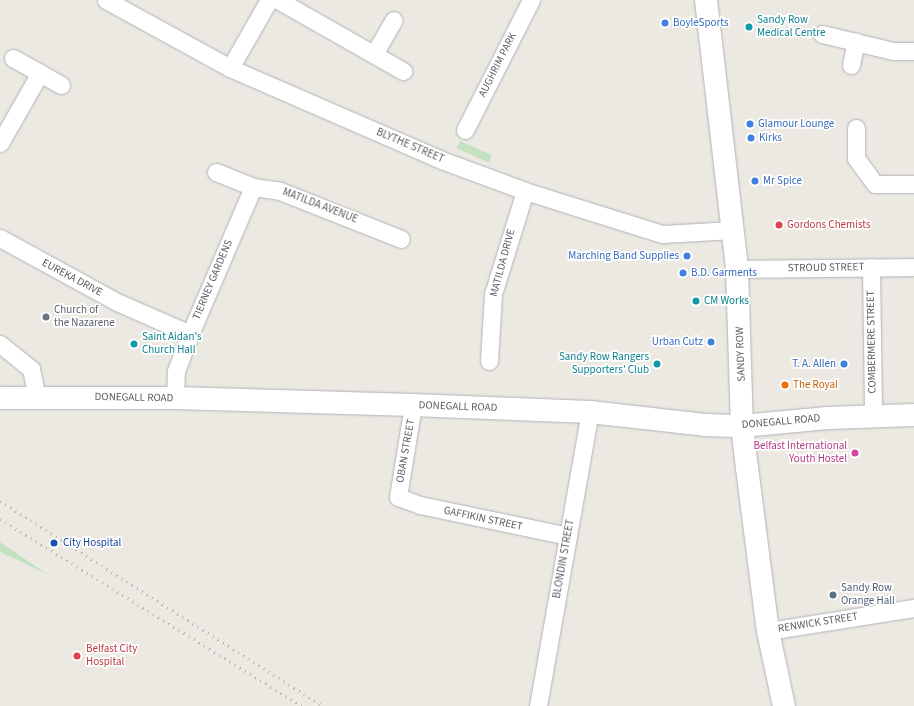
<!DOCTYPE html>
<html>
<head>
<meta charset="utf-8">
<style>
  body { margin:0 }
  #map { position:relative; width:914px; height:706px; overflow:hidden; background:#ece9e3; font-family:"Source Sans 3",sans-serif }
  div>[style] { position:absolute }
  .green>* { inset:0; background:#c4e1c2; transform-origin:0 0 }
  .roads { filter:drop-shadow(0 0 1px #b0b3b6) drop-shadow(0 0 1px #b0b3b6) }
  .street>* { height:17px; margin:-8.5px; padding:0 8.5px; transform-origin:8.5px; border-radius:8.5px; background:#fff }
  .secondary>* { height:22px; margin:-11px; padding:0 11px; transform-origin:11px; border-radius:11px; background:#fff }
  .rail>* { height:3px; margin-top:-1.5px; transform-origin:0; background:repeating-linear-gradient(90deg,#b1b2b2 0 1px,transparent 0 6px) }
  .dots>* { width:11px; height:11px; translate:-50% -50%; box-sizing:border-box; border:2px solid #fff; border-radius:50% }
  span { translate:-50% -50%; white-space:nowrap; text-align:center; line-height:1.15; -webkit-text-stroke:3.5px #fff; paint-order:stroke }
  .culture-label { font-size:11px; color:#0d838f }
  .left { translate:0 -50%; text-align:left }
  .right { translate:-100% -50%; text-align:right }
  .shop-label { font-size:11px; color:#366cbe }
  .street-label { font-size:11px; color:#5b5e62 }
  .health-label { font-size:11px; color:#be3a42 }
  .worship-label { font-size:11px; color:#5b616d }
  .food-label { font-size:11px; color:#c56008 }
  .hotel-label { font-size:11px; color:#b23c85 }
  .transit-label { font-size:11px; color:#164399 }
  .service-label { font-size:11px; color:#4e5e75 }
</style>
</head>
<body>
<div id="map">
  <div class="green">
    <i style="left:460px;top:141px;width:35px;height:8px;rotate:24deg"></i>
    <i style="clip-path:polygon(0 542px,47px 574px,0 552px)"></i>
  </div>
  <div class="roads">
    <div class="street">
      <i style="left:106px;top:0;width:141px;rotate:28.7deg"></i>
      <i style="left:230px;top:68px;width:233px;rotate:23.5deg"></i>
      <i style="left:444px;top:161px;width:86px;rotate:20.3deg"></i>
      <i style="left:525px;top:191px;width:144px;rotate:17.4deg"></i>
      <i style="left:662px;top:234px;width:71px;rotate:-3.2deg"></i>
      <i style="left:278px;top:0;width:144px;rotate:29.6deg"></i>
      <i style="left:822px;top:34px;width:73px;rotate:13.5deg"></i>
      <i style="left:893px;top:51px;width:21px"></i>
      <i style="left:374px;top:54px;width:39px;rotate:-60deg"></i>
      <i style="left:13px;top:58px;width:55px;rotate:29.4deg"></i>
      <i style="left:851px;top:65px;width:24px;rotate:-78deg"></i>
      <i style="left:230px;top:68px;width:78px;rotate:-60.2deg"></i>
      <i style="left:856px;top:128px;width:30px;rotate:90deg"></i>
      <i style="left:856px;top:158px;width:32px;rotate:54deg"></i>
      <i style="left:875px;top:184px;width:39px"></i>
      <i style="left:465px;top:130px;width:146px;rotate:-63.1deg"></i>
      <i style="left:0;top:143px;width:81px;rotate:-60.3deg"></i>
      <i style="left:216px;top:172px;width:40px;rotate:22deg"></i>
      <i style="left:253px;top:187px;width:27px;rotate:8deg"></i>
      <i style="left:280px;top:191px;width:130px;rotate:21.6deg"></i>
      <i style="left:0;top:238px;width:133px;rotate:28.7deg"></i>
      <i style="left:117px;top:302px;width:80px;rotate:23.7deg"></i>
      <i style="left:871px;top:267px;width:149px;rotate:89.2deg"></i>
      <i style="left:737px;top:269px;width:177px;rotate:-0.6deg"></i>
      <i style="left:0;top:344px;width:40px;rotate:39deg"></i>
      <i style="left:31px;top:369px;width:29px;rotate:78deg"></i>
      <i style="left:489px;top:361px;width:67px;rotate:-86.6deg"></i>
      <i style="left:493px;top:294px;width:108px;rotate:-72.7deg"></i>
      <i style="left:175px;top:398px;width:27px;rotate:-88deg"></i>
      <i style="left:176px;top:371px;width:40px;rotate:-69deg"></i>
      <i style="left:190px;top:334px;width:160px;rotate:-66.8deg"></i>
      <i style="left:413px;top:405px;width:93px;rotate:99.3deg"></i>
      <i style="left:398px;top:497px;width:23px;rotate:20deg"></i>
      <i style="left:420px;top:505px;width:151px;rotate:11.8deg"></i>
      <i style="left:768px;top:631px;width:148px;rotate:-9deg"></i>
      <i style="left:538px;top:706px;width:299px;rotate:-80deg"></i>
    </div>
    <div class="secondary">
      <i style="left:706px;top:0;width:271px;rotate:83.4deg"></i>
      <i style="left:737px;top:269px;width:157px;rotate:88.2deg"></i>
      <i style="left:742px;top:426px;width:42px;rotate:83.2deg"></i>
      <i style="left:747px;top:468px;width:164px;rotate:82.7deg"></i>
      <i style="left:768px;top:631px;width:77px;rotate:78deg"></i>
      <i style="left:0;top:398px;width:175px"></i>
      <i style="left:175px;top:398px;width:238px;rotate:1.7deg"></i>
      <i style="left:413px;top:405px;width:177px;rotate:2.3deg"></i>
      <i style="left:590px;top:412px;width:116px;rotate:6.4deg"></i>
      <i style="left:705px;top:425px;width:37px;rotate:2deg"></i>
      <i style="left:742px;top:426px;width:86px;rotate:-5.3deg"></i>
      <i style="left:828px;top:418px;width:86px;rotate:-2deg"></i>
    </div>
  </div>
  <div class="rail">
    <i style="left:0;top:501px;width:383px;rotate:32.4deg"></i>
    <i style="left:0;top:519px;width:355px;rotate:31.8deg"></i>
  </div>
  <div class="dots">
    <i style="left:665px;top:23px;background:#3f7fe0"></i>
    <i style="left:749px;top:27px;background:#0f9aa8"></i>
    <i style="left:750px;top:124px;background:#3f7fe0"></i>
    <i style="left:751px;top:138px;background:#3f7fe0"></i>
    <i style="left:755px;top:181px;background:#3f7fe0"></i>
    <i style="left:779px;top:225px;background:#e0444e"></i>
    <i style="left:687px;top:256px;background:#3f7fe0"></i>
    <i style="left:683px;top:273px;background:#3f7fe0"></i>
    <i style="left:696px;top:301px;background:#0f9aa8"></i>
    <i style="left:46px;top:317px;background:#6b7280"></i>
    <i style="left:711px;top:342px;background:#3f7fe0"></i>
    <i style="left:134px;top:344px;background:#0f9aa8"></i>
    <i style="left:657px;top:364px;background:#0f9aa8"></i>
    <i style="left:844px;top:364px;background:#3f7fe0"></i>
    <i style="left:785px;top:385px;background:#e8710a"></i>
    <i style="left:855px;top:453px;background:#d1479c"></i>
    <i style="left:54px;top:543px;background:#1a4fb4"></i>
    <i style="left:833px;top:595px;background:#5c6f8a"></i>
    <i style="left:77px;top:656px;background:#e0444e"></i>
  </div>
  <div class="culture-label">
    <span class="left" style="left:757px;top:27px">Sandy Row<br>Medical Centre</span>
    <span class="left" style="left:704px;top:301px">CM Works</span>
    <span class="left" style="left:142px;top:344px">Saint Aidan's<br>Church Hall</span>
    <span class="right" style="left:649px;top:364px">Sandy Row Rangers<br>Supporters' Club</span>
  </div>
  <div class="shop-label">
    <span class="left" style="left:673px;top:23px">BoyleSports</span>
    <span class="left" style="left:758px;top:124px">Glamour Lounge</span>
    <span class="left" style="left:759px;top:138px">Kirks</span>
    <span class="left" style="left:763px;top:181px">Mr Spice</span>
    <span class="right" style="left:679px;top:256px">Marching Band Supplies</span>
    <span class="left" style="left:691px;top:273px">B.D. Garments</span>
    <span class="right" style="left:703px;top:342px">Urban Cutz</span>
    <span class="right" style="left:836px;top:364px">T. A. Allen</span>
  </div>
  <div class="street-label">
    <span style="left:498px;top:65px;rotate:-63deg">AUGHRIM PARK</span>
    <span style="left:410px;top:146px;rotate:23deg">BLYTHE STREET</span>
    <span style="left:320px;top:206px;rotate:21deg">MATILDA AVENUE</span>
    <span style="left:503px;top:263px;rotate:-75deg">MATILDA DRIVE</span>
    <span style="left:826px;top:268px;rotate:-1deg">STROUD STREET</span>
    <span style="left:72px;top:278px;rotate:28deg">EUREKA DRIVE</span>
    <span style="left:213px;top:280px;rotate:-67deg">TIERNEY GARDENS</span>
    <span style="left:872px;top:342px;rotate:-91deg">COMBERMERE STREET</span>
    <span style="left:741px;top:354px;rotate:-92deg">SANDY ROW</span>
    <span style="left:134px;top:398px;rotate:1deg">DONEGALL ROAD</span>
    <span style="left:458px;top:407px;rotate:2deg">DONEGALL ROAD</span>
    <span style="left:781px;top:422px;rotate:-5deg">DONEGALL ROAD</span>
    <span style="left:406px;top:451px;rotate:-80deg">OBAN STREET</span>
    <span style="left:483px;top:519px;rotate:12deg">GAFFIKIN STREET</span>
    <span style="left:564px;top:559px;rotate:-80deg">BLONDIN STREET</span>
    <span style="left:818px;top:623px;rotate:-9deg">RENWICK STREET</span>
  </div>
  <div class="health-label">
    <span class="left" style="left:787px;top:225px">Gordons Chemists</span>
    <span class="left" style="left:86px;top:656px">Belfast City<br>Hospital</span>
  </div>
  <div class="worship-label">
    <span class="left" style="left:54px;top:317px">Church of<br>the Nazarene</span>
  </div>
  <div class="food-label">
    <span class="left" style="left:793px;top:385px">The Royal</span>
  </div>
  <div class="hotel-label">
    <span class="right" style="left:847px;top:453px">Belfast International<br>Youth Hostel</span>
  </div>
  <div class="transit-label">
    <span class="left" style="left:63px;top:543px">City Hospital</span>
  </div>
  <div class="service-label">
    <span class="left" style="left:841px;top:595px">Sandy Row<br>Orange Hall</span>
  </div>
</div>
</body>
</html>
